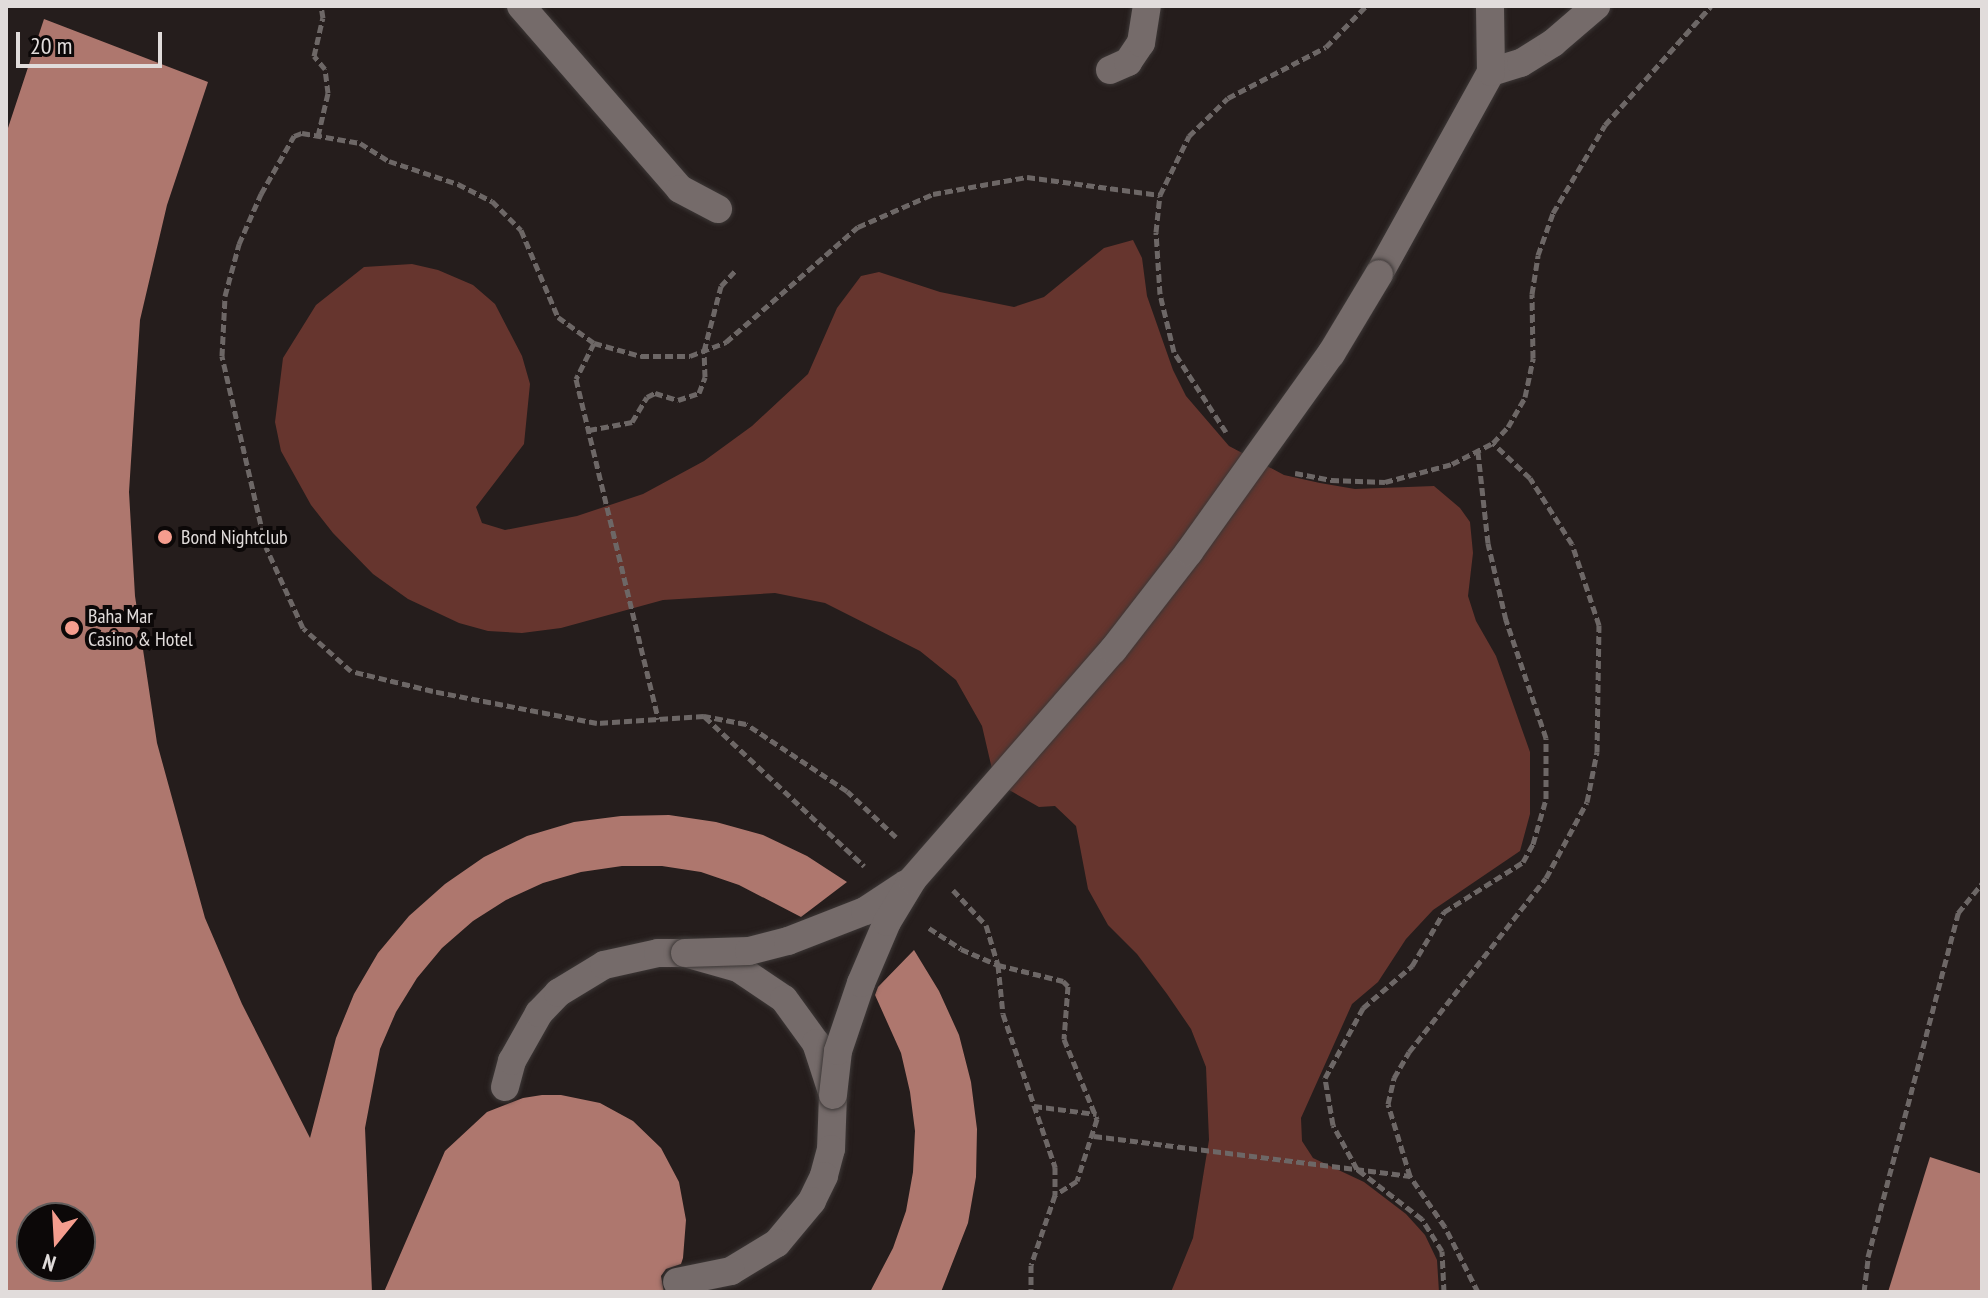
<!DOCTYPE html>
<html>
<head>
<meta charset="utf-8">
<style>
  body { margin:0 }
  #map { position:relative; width:1988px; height:1298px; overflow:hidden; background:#251d1c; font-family:"PT Sans Narrow",sans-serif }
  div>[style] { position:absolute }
  .water>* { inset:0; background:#66352e }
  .building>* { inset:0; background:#ae776e }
  .path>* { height:5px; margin-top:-2.5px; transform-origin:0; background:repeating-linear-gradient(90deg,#6d6766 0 8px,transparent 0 12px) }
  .roads { filter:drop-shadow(0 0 2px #3c3736) drop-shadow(0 0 2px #3c3736) }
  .service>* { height:28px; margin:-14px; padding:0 14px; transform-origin:14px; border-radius:14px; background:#756b6a }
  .bridges { filter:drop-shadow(0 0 2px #3c3736) drop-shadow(0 0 2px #3c3736) }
  .service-bridge>* { height:28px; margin:-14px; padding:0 14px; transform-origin:14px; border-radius:14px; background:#756b6a }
  .dots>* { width:22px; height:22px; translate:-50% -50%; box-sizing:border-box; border:4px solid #0c0808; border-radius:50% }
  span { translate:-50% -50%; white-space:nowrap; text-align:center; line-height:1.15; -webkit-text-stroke:8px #0c0808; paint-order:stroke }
  .poi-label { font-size:20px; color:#e1dcdb }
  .left { translate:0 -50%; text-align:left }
  .frame { position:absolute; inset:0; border:8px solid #e1dcdb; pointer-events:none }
  .north { position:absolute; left:16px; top:1202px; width:80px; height:80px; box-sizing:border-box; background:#0c0808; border:2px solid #615d5c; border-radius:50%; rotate:198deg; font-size:22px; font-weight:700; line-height:32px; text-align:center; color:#e1dcdb }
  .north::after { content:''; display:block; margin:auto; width:28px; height:36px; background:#f59d8e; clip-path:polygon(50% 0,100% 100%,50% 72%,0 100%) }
  .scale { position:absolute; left:16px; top:32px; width:146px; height:36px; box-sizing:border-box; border:4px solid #e1dcdb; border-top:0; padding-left:10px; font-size:24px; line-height:28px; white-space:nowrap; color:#e1dcdb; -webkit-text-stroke:6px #0c0808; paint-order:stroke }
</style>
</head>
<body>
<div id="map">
  <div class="water">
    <i style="clip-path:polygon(1133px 240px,1142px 258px,1147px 296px,1173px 370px,1186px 396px,1229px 446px,1284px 475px,1320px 483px,1355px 489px,1434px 486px,1460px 508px,1470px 522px,1473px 553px,1468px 596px,1476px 621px,1496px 656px,1530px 752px,1530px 814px,1520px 851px,1433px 910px,1406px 939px,1378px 982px,1352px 1004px,1301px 1118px,1302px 1141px,1313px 1158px,1364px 1182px,1406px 1214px,1425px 1235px,1437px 1260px,1439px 1292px,1171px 1292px,1193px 1238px,1209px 1140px,1206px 1067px,1191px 1029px,1167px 994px,1137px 954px,1108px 925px,1088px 889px,1076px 826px,1055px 806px,1039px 807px,995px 782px,982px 726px,956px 680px,920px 651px,825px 603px,775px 593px,663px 600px,561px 628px,522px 633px,488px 631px,459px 623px,408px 599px,373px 574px,333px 533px,311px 505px,281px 451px,275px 422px,283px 358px,316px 305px,364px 267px,412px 264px,438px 270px,473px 285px,495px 304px,522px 356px,530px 384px,524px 444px,476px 507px,482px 523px,505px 530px,577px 516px,643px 494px,704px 461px,752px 426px,808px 374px,837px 308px,861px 276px,879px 272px,940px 292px,1014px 307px,1044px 297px,1104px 248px)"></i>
  </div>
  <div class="building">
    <i style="clip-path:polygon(evenodd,44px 19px,208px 82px,167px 205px,140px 320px,129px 492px,135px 596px,157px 743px,205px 918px,242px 1004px,310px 1138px,336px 1038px,354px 994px,378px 953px,409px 916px,445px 884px,484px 857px,527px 836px,574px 822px,621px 816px,669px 815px,716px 822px,763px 835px,807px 856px,847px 882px,801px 917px,739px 885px,701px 872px,662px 866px,622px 866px,581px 872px,543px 883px,506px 900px,473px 921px,442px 948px,417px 978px,396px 1012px,380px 1049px,365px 1128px,372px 1292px,6px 1292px,6px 134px,44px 19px,32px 1218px,80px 1218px,80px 1266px,32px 1266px,32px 1218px)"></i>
    <i style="clip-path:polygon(914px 950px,939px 991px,959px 1035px,971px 1082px,977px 1129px,976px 1177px,968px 1223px,941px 1292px,870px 1292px,893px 1248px,906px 1211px,913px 1172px,915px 1131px,910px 1092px,901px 1053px,875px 995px,878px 987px)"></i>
    <i style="clip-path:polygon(542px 1095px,561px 1095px,600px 1103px,633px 1121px,661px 1148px,679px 1182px,686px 1220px,683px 1258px,681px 1264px,666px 1269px,661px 1276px,664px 1292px,384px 1292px,445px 1151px,487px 1112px,523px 1098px)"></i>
    <i style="clip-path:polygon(1930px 1157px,1982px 1174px,1982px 1292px,1888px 1292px)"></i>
  </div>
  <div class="path">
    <i style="left:318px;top:136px;width:44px;rotate:-76.9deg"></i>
    <i style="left:328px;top:93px;width:24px;rotate:-97deg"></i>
    <i style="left:325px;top:69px;width:17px;rotate:-130deg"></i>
    <i style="left:314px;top:56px;width:39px;rotate:-77deg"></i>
    <i style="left:323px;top:18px;width:12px;rotate:-99deg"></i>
    <i style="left:594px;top:343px;width:40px;rotate:116.6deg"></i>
    <i style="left:576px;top:379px;width:350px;rotate:76.4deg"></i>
    <i style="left:589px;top:430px;width:44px;rotate:-10.5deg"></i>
    <i style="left:632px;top:422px;width:29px;rotate:-59deg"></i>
    <i style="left:647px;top:397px;width:9px;rotate:-27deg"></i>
    <i style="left:655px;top:393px;width:24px;rotate:17deg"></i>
    <i style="left:678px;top:400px;width:22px;rotate:-18deg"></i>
    <i style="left:699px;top:393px;width:17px;rotate:-69deg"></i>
    <i style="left:705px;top:377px;width:26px;rotate:-92deg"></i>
    <i style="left:704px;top:351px;width:67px;rotate:-75.3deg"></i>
    <i style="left:721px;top:286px;width:22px;rotate:-47deg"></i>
    <i style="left:1226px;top:432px;width:95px;rotate:-123deg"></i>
    <i style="left:1174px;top:352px;width:60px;rotate:-103.6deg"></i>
    <i style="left:1160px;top:294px;width:62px;rotate:-93.7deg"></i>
    <i style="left:1156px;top:232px;width:37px;rotate:-84deg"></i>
    <i style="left:1160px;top:195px;width:66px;rotate:-63.8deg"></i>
    <i style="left:1189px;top:136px;width:54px;rotate:-44.3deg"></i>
    <i style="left:1228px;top:98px;width:110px;rotate:-27.5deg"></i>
    <i style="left:1326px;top:47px;width:57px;rotate:-45.7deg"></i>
    <i style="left:1295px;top:473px;width:37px;rotate:11deg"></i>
    <i style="left:1331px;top:480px;width:54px;rotate:2.1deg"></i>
    <i style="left:1385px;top:482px;width:69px;rotate:-15deg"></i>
    <i style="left:1452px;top:464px;width:46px;rotate:-27.1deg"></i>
    <i style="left:1493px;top:443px;width:22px;rotate:-47deg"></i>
    <i style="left:1508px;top:427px;width:34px;rotate:-60deg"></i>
    <i style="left:1525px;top:397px;width:40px;rotate:-78deg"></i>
    <i style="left:1533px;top:358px;width:64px;rotate:-90.9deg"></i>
    <i style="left:1532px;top:294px;width:39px;rotate:-81deg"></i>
    <i style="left:1538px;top:255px;width:45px;rotate:-70.3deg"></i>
    <i style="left:1553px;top:213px;width:102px;rotate:-59.4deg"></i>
    <i style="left:1605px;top:125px;width:159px;rotate:-48.3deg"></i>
    <i style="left:705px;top:717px;width:218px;rotate:43.1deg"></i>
    <i style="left:896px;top:837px;width:67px;rotate:-136.8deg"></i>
    <i style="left:847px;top:791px;width:121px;rotate:-146.4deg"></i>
    <i style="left:746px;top:724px;width:43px;rotate:-169.2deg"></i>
    <i style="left:704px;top:716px;width:107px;rotate:176.3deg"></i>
    <i style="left:597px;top:723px;width:167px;rotate:-169deg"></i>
    <i style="left:433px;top:691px;width:84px;rotate:-166.3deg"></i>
    <i style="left:351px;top:671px;width:64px;rotate:-138.1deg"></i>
    <i style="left:303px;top:628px;width:89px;rotate:-114.6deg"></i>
    <i style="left:266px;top:547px;width:196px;rotate:-103deg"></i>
    <i style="left:222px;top:356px;width:60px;rotate:-87.1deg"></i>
    <i style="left:225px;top:296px;width:54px;rotate:-74.9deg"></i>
    <i style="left:239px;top:244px;width:55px;rotate:-66.3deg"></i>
    <i style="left:261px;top:194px;width:67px;rotate:-60.4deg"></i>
    <i style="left:294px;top:136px;width:9px;rotate:-21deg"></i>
    <i style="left:302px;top:133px;width:59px;rotate:9.8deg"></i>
    <i style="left:360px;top:143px;width:34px;rotate:32deg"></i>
    <i style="left:389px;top:161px;width:73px;rotate:18.4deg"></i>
    <i style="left:458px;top:184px;width:38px;rotate:27deg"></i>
    <i style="left:492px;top:201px;width:41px;rotate:45deg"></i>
    <i style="left:521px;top:230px;width:95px;rotate:67deg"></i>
    <i style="left:558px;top:317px;width:44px;rotate:35.8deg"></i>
    <i style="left:594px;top:343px;width:49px;rotate:15.5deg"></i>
    <i style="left:641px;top:356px;width:49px"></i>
    <i style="left:690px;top:356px;width:39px;rotate:-21deg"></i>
    <i style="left:726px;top:342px;width:175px;rotate:-41.1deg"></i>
    <i style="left:858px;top:227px;width:82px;rotate:-23.7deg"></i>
    <i style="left:933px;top:194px;width:96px;rotate:-10.3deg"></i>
    <i style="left:1027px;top:177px;width:134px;rotate:7.7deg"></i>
    <i style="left:953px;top:890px;width:48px;rotate:46.7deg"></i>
    <i style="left:986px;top:925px;width:42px;rotate:73.3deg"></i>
    <i style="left:998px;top:965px;width:49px;rotate:84.2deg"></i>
    <i style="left:1003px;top:1014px;width:162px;rotate:71.2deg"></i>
    <i style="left:1055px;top:1167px;width:28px;rotate:90deg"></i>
    <i style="left:1055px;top:1195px;width:74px;rotate:108.9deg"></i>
    <i style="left:1031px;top:1265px;width:27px;rotate:90deg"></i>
    <i style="left:929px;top:928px;width:38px;rotate:33deg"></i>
    <i style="left:961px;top:949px;width:40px;rotate:23.4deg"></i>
    <i style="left:998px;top:965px;width:67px;rotate:13.8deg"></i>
    <i style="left:1063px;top:981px;width:7px;rotate:45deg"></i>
    <i style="left:1068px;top:986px;width:53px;rotate:94.3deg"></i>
    <i style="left:1064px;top:1039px;width:87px;rotate:67.6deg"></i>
    <i style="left:1097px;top:1119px;width:65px;rotate:107.9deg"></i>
    <i style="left:1077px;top:1181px;width:26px;rotate:148deg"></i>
    <i style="left:1034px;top:1106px;width:63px;rotate:7.4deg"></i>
    <i style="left:1094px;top:1136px;width:319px;rotate:7.2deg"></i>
    <i style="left:1444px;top:1292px;width:41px;rotate:-92.8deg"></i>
    <i style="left:1442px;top:1251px;width:38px;rotate:-122deg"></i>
    <i style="left:1422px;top:1219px;width:82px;rotate:-142.4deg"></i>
    <i style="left:1357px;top:1169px;width:50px;rotate:-118.6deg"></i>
    <i style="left:1333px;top:1125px;width:48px;rotate:-99.7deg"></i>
    <i style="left:1325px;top:1078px;width:80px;rotate:-61.5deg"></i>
    <i style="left:1363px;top:1008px;width:65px;rotate:-40.6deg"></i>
    <i style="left:1412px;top:966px;width:63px;rotate:-59.3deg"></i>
    <i style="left:1444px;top:912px;width:93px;rotate:-32.3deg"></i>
    <i style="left:1523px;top:862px;width:21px;rotate:-61deg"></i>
    <i style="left:1533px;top:844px;width:47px;rotate:-73.9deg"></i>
    <i style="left:1546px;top:799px;width:61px;rotate:-90deg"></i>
    <i style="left:1546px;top:738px;width:125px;rotate:-108.7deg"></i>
    <i style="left:1506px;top:620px;width:79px;rotate:-103.2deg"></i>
    <i style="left:1488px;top:543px;width:92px;rotate:-96.3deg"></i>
    <i style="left:1478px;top:1292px;width:73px;rotate:-116.9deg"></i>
    <i style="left:1445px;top:1227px;width:62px;rotate:-124.5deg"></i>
    <i style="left:1410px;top:1176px;width:75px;rotate:-107deg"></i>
    <i style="left:1388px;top:1104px;width:27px;rotate:-77deg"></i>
    <i style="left:1394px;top:1078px;width:30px;rotate:-60deg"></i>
    <i style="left:1409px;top:1052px;width:221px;rotate:-51.8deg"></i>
    <i style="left:1546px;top:878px;width:86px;rotate:-61.7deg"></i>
    <i style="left:1587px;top:802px;width:51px;rotate:-78.7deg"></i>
    <i style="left:1597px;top:752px;width:127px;rotate:-89.1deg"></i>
    <i style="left:1599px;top:625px;width:85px;rotate:-108.4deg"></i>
    <i style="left:1572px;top:544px;width:78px;rotate:-122.5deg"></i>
    <i style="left:1530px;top:478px;width:51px;rotate:-136.6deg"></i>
    <i style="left:1864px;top:1292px;width:35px;rotate:-83deg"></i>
    <i style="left:1868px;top:1257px;width:356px;rotate:-75.3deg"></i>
    <i style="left:1958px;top:913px;width:38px;rotate:-51deg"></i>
  </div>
  <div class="roads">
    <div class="service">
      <i style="left:521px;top:6px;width:242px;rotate:49deg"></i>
      <i style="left:680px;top:189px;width:43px;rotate:27.8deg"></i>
      <i style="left:1110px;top:70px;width:20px;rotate:-24deg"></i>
      <i style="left:1128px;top:62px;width:23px;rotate:-56deg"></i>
      <i style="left:1141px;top:43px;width:37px;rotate:-81deg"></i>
      <i style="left:1491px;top:72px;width:31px;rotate:-17deg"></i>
      <i style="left:1521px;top:63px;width:38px;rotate:-32deg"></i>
      <i style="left:1553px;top:43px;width:57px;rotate:-40.7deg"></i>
      <i style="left:1379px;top:274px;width:231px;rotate:-61deg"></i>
      <i style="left:1491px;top:72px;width:66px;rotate:-90.9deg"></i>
      <i style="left:505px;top:1087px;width:27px;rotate:-75deg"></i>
      <i style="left:512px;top:1061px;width:55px;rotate:-60.6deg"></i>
      <i style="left:539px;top:1013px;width:28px;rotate:-46deg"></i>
      <i style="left:558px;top:993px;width:54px;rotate:-31.3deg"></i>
      <i style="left:604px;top:965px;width:55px;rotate:-12.5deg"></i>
      <i style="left:658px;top:953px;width:27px"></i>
      <i style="left:685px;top:953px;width:55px;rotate:15.8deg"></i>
      <i style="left:738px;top:968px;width:55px;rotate:34deg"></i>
      <i style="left:784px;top:999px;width:54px;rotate:54deg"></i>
      <i style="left:816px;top:1043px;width:55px;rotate:71.9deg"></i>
      <i style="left:833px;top:1095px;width:54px;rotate:92.1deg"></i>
      <i style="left:831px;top:1149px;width:28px;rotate:105deg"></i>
      <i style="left:824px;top:1176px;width:28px;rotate:116deg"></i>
      <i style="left:812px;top:1201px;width:55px;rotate:129.8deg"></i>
      <i style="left:777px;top:1243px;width:54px;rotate:148.7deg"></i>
      <i style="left:731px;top:1271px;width:55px;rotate:168.5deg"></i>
    </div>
  </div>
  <div class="bridges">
    <div class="service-bridge">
      <i style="left:685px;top:953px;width:64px;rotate:-1.8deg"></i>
      <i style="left:749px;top:951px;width:40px;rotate:-14.4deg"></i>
      <i style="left:788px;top:941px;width:83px;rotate:-21.3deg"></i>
      <i style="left:865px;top:911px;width:49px;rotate:-33.4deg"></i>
      <i style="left:833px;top:1095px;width:44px;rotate:-83.5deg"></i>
      <i style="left:838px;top:1051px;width:72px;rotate:-71.3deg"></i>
      <i style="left:861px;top:983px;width:66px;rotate:-66.9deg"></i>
      <i style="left:887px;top:922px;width:50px;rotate:-58.8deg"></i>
      <i style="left:913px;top:879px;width:304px;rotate:-48.9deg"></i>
      <i style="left:1113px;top:650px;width:124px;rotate:-52.2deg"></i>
      <i style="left:1189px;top:552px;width:244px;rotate:-54.4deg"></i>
      <i style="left:1331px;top:354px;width:93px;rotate:-59deg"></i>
    </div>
  </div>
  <div class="dots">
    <i style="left:165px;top:537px;background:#f59d8e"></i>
    <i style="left:72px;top:628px;background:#f59d8e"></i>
  </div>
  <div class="poi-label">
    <span class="left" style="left:181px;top:537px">Bond Nightclub</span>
    <span class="left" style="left:88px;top:628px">Baha Mar<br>Casino &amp; Hotel</span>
  </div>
  <div class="frame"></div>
  <div class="north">N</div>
  <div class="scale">20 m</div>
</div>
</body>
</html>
